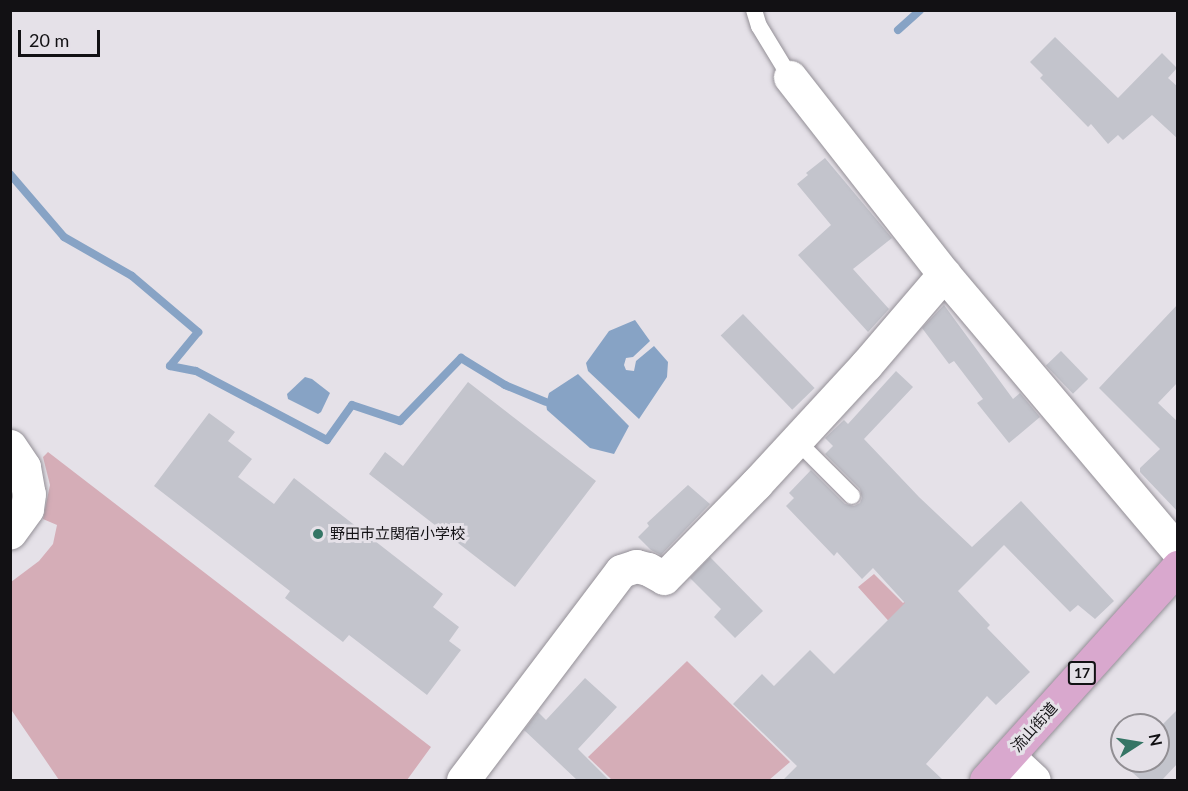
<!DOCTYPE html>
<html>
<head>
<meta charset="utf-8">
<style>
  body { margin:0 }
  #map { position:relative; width:1188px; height:791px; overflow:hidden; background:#e5e1e8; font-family:Lato,"Noto Sans JP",sans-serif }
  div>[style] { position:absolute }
  .green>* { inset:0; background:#d5adb7 }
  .water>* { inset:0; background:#87a3c5 }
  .stream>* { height:8px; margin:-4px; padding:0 4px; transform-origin:4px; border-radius:4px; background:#87a3c5 }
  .building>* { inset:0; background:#c3c4cc; transform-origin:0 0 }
  .roads { filter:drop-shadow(0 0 2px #938f96) drop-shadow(0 0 2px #938f96) }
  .service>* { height:16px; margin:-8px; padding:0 8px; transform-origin:8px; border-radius:8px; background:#fff }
  .minor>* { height:33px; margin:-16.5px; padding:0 16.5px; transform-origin:16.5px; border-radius:16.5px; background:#fff }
  .tertiary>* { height:33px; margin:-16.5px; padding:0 16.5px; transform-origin:16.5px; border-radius:16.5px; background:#fff }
  .primary>* { height:33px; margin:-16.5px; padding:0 16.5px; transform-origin:16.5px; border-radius:16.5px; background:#d9a8ce }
  .dots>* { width:16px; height:16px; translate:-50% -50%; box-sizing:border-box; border:3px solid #e5e1e8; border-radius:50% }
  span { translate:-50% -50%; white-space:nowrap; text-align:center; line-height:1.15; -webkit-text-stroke:6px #e5e1e8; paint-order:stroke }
  .shield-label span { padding:2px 4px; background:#e5e1e8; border:2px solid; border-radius:4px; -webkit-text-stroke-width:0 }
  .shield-label { font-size:14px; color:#121114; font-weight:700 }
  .poi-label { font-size:15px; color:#121114 }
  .left { translate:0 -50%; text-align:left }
  .street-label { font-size:15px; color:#121114 }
  .frame { position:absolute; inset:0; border:12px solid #121114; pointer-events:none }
  .north { position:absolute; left:1110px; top:713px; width:60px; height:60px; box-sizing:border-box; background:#e5e1e8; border:2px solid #918e93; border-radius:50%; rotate:78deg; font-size:16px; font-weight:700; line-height:24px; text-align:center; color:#121114 }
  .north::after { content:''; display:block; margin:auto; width:21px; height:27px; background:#357565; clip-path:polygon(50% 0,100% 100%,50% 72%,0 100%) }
  .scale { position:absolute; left:18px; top:30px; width:82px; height:27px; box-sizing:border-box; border:3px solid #121114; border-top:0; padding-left:8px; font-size:18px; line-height:21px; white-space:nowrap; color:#121114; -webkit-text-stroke:4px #e5e1e8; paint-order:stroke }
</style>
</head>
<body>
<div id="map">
  <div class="green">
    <i style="clip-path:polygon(48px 452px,431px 747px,407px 780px,59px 780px,10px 708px,11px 582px,39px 561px,53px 544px,57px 525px,43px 519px,50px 485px,43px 457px)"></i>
    <i style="clip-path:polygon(874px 574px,903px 603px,909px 598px,939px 677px,858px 587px)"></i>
    <i style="clip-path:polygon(687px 661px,790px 762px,769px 780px,612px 780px,588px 757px)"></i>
  </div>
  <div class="water">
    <i style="clip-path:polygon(635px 320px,650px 341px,633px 357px,626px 358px,624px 365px,626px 370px,634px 371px,636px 361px,654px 346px,668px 362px,667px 377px,639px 419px,588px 371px,586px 363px,609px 331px)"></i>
    <i style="clip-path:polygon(578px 374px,629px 426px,614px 454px,590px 448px,547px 410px,546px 404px,549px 393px)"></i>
    <i style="clip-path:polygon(305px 377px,312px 379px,330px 393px,321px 412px,318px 414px,288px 399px,287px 394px)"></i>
  </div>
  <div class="stream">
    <i style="left:898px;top:30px;width:30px;rotate:-42deg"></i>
    <i style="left:10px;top:174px;width:83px;rotate:49.4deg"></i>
    <i style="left:64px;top:237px;width:78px;rotate:29.8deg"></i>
    <i style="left:132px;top:276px;width:87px;rotate:40.3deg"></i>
    <i style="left:198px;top:332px;width:44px;rotate:129.5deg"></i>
    <i style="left:170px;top:366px;width:26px;rotate:11deg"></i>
    <i style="left:196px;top:371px;width:148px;rotate:27.8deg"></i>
    <i style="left:327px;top:440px;width:43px;rotate:-54.5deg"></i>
    <i style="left:352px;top:405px;width:51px;rotate:18.4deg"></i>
    <i style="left:400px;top:421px;width:88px;rotate:-45.9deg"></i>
    <i style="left:461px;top:358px;width:52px;rotate:31.5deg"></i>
    <i style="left:505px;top:385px;width:44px;rotate:22.5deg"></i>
  </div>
  <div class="building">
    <i style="clip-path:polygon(1055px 37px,1118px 98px,1162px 53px,1177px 68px,1168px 78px,1178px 87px,1178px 139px,1152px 115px,1123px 140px,1118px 135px,1108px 144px,1091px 124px,1088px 127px,1040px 78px,1043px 75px,1030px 62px)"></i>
    <i style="clip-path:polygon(825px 158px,892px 238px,853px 269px,889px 309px,868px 332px,798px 255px,831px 225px,797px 184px,808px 175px,806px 173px)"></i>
    <i style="clip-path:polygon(1178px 304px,1178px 382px,1158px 403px,1178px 422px,1178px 512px,1140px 472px,1140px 468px,1160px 449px,1099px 388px)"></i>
    <i style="clip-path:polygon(944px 305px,1013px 399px,1020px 393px,1040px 417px,1009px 443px,977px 403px,983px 399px,954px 361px,949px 364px,922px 328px)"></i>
    <i style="left:743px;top:314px;width:103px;height:31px;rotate:46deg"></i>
    <i style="left:1061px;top:351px;width:39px;height:21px;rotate:46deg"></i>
    <i style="clip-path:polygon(896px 371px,913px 387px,864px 439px,919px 497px,972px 547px,1021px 501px,1114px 601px,1095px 619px,1078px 605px,1070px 612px,1004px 545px,958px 591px,990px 625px,987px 628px,1030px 672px,996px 705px,987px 696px,926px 764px,943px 780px,783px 780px,797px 766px,733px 704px,762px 674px,774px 686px,810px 650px,834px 674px,905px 603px,873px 568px,862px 579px,837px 552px,834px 556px,786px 506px,794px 498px,789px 493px,811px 470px,845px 504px,854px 506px,860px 503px,862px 498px,860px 489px,825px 454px,833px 446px,825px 438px,844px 420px,848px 424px)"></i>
    <i style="clip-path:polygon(468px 382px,596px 481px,515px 587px,369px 474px,385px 452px,403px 466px)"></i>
    <i style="clip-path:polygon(209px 413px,235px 432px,228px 441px,252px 459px,238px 477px,274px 504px,294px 478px,443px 594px,433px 607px,459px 627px,449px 641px,461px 650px,427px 695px,349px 635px,343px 642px,285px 598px,290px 591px,154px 486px)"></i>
    <i style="clip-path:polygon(688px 485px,710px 504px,661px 555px,651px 550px,638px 537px,649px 526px,647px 523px)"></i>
    <i style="clip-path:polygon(710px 557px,763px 611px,735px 638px,714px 617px,721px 609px,690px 578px)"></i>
    <i style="clip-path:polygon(585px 678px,617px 707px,578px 749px,609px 780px,577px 780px,524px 730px,538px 712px,546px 720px)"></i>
    <i style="clip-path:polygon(1178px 709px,1178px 763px,1162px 780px,1141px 780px,1117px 759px,1122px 753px,1122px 761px,1158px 761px,1158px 729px)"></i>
  </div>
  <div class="roads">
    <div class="service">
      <i style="left:754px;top:10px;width:17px;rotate:73deg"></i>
      <i style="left:759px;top:26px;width:60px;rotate:58.7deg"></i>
      <i style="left:796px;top:440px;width:79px;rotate:45deg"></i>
    </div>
    <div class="minor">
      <i style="left:790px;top:77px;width:250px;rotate:52deg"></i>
      <i style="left:944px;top:274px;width:363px;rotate:49.8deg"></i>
      <i style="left:10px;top:446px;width:25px;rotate:56deg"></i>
      <i style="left:24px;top:467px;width:27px;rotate:80deg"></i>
      <i style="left:29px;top:494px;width:15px;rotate:98deg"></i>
      <i style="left:27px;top:509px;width:29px;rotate:126deg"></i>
      <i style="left:463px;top:780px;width:262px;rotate:-52.9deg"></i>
      <i style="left:621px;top:571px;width:16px;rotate:-18deg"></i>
      <i style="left:636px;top:566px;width:12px;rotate:14deg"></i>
      <i style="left:648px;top:569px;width:18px;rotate:29deg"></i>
      <i style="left:664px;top:578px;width:132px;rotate:-45.6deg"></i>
      <i style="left:756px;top:484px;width:162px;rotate:-47.3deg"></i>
      <i style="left:866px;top:365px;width:120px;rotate:-49.4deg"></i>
    </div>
    <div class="tertiary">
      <i style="left:1008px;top:756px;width:35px;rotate:43deg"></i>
    </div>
    <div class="primary">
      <i style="left:986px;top:780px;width:287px;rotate:-48deg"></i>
    </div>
  </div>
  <div class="dots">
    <i style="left:318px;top:534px;background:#357565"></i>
  </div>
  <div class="shield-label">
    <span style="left:1082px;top:673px">17</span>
  </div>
  <div class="poi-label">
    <span class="left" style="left:330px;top:534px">野田市立関宿小学校</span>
  </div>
  <div class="street-label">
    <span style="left:1034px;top:727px;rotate:-48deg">流山街道</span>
  </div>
  <div class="frame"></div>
  <div class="north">N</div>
  <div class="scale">20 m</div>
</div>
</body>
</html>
